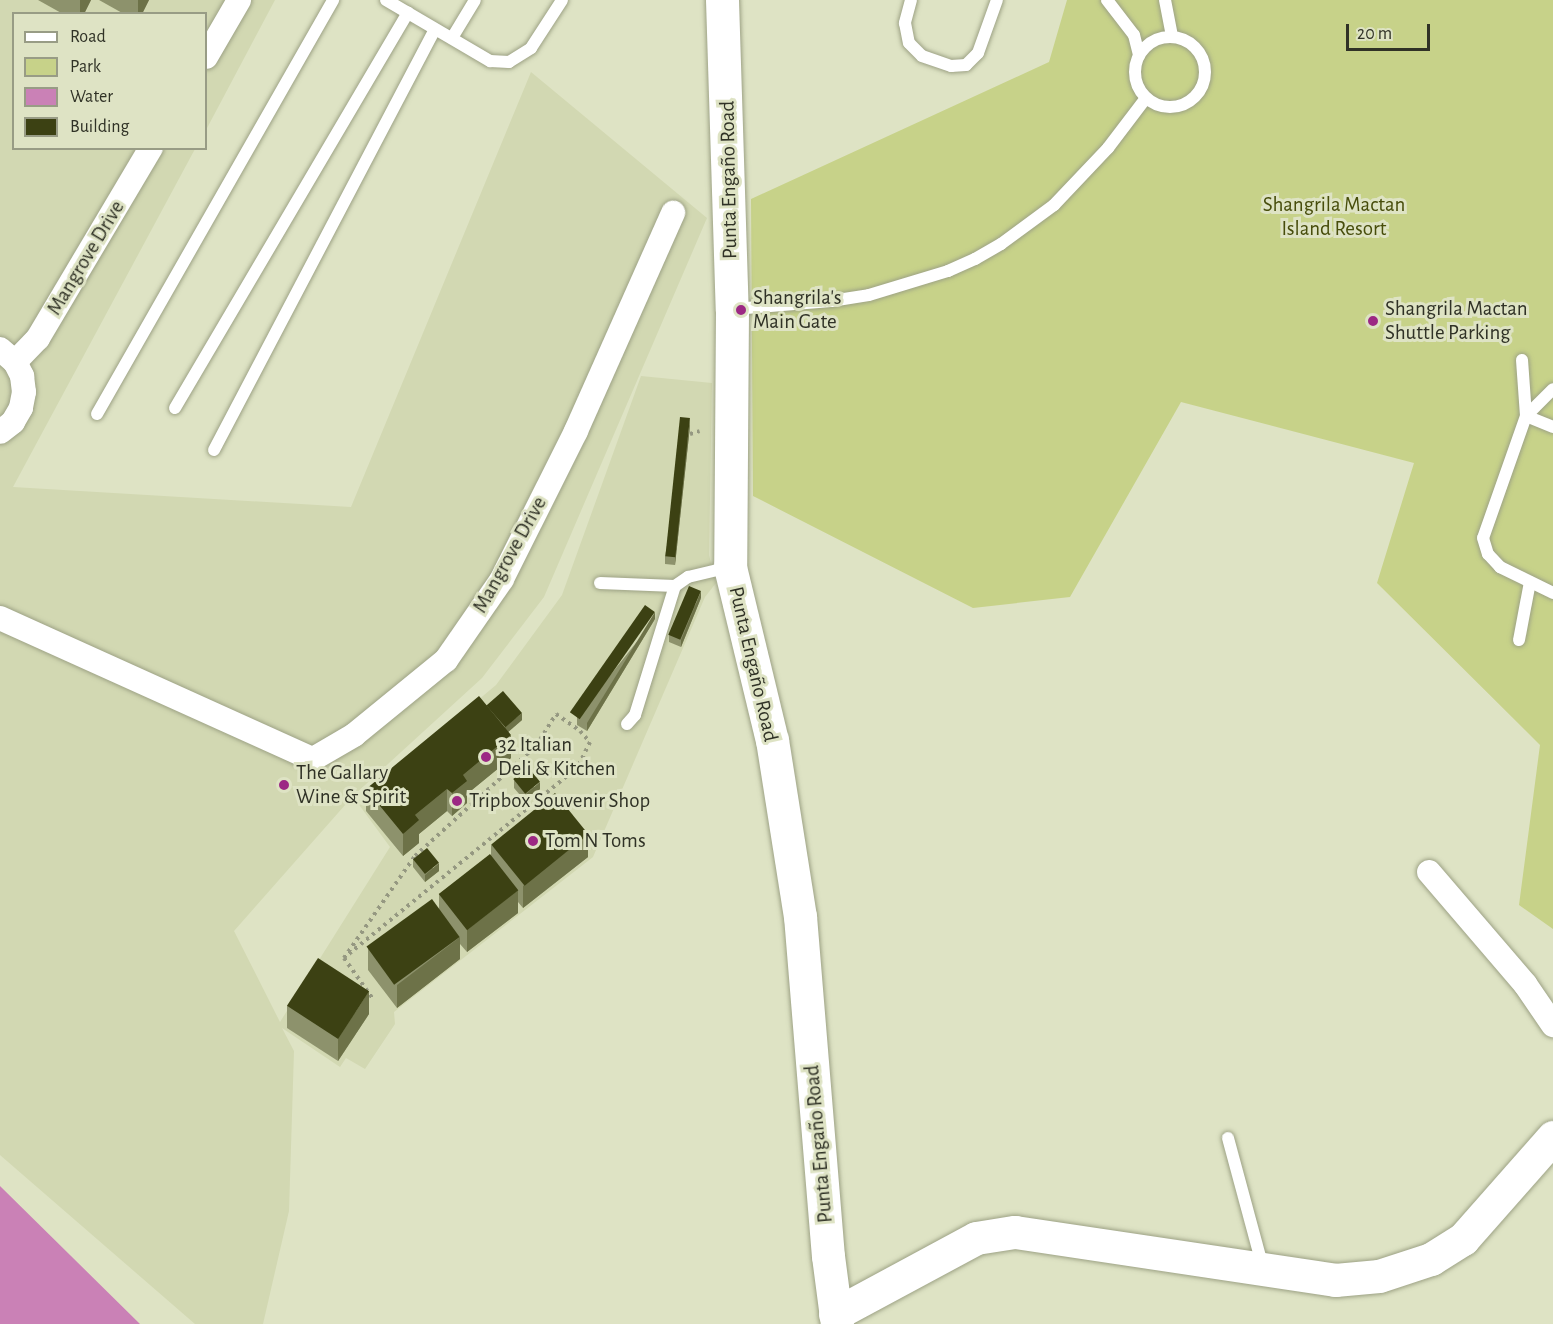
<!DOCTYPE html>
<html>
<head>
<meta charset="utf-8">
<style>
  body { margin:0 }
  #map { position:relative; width:1553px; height:1324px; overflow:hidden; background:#dee3c4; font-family:"Alegreya Sans",sans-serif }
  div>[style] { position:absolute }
  .built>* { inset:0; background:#d2d8b2 }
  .green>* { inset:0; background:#c7d289 }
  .water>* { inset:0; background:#ca81b6 }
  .path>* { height:4px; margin-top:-2px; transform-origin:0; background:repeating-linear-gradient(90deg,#959881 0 3px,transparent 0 7.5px) }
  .roads { filter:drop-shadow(0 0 2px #9da285) drop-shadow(0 0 2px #9da285) }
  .lane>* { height:12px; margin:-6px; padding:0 6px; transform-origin:6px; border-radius:6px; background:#fff }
  .lane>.ring { margin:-6px; padding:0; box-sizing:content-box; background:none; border:12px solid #fff; border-radius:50% }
  .street>* { height:24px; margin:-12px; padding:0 12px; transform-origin:12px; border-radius:12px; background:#fff }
  .secondary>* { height:33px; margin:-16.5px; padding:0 16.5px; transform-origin:16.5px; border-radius:16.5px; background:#fff }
  .wall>* { inset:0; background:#8d926c }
  .shaded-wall>* { inset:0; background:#6d7248 }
  .building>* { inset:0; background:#3c4113; transform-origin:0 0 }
  .dots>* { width:16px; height:16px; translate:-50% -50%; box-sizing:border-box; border:3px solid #dee3c4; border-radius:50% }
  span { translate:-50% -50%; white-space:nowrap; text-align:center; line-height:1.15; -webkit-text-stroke:6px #dee3c4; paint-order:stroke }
  .street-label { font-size:21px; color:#303226 }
  .park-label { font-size:21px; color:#474d0b }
  .poi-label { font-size:21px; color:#303226 }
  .left { translate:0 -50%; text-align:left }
  .legend { position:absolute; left:12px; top:12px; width:195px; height:138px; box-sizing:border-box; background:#dee3c4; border:2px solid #989c85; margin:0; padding:8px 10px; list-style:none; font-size:18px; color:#303226 }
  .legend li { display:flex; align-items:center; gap:12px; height:30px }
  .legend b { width:30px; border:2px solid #989c85 }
  .scale { position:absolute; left:1346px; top:24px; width:84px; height:27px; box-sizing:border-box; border:3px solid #303226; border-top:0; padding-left:8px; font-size:18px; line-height:21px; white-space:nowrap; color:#303226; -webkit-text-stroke:4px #dee3c4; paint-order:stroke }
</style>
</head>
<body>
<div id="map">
  <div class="built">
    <i style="clip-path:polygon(0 0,275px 0,206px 130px,206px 14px,14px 14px,14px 148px,195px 149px,13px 487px,351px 507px,531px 72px,707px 218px,544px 597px,482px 678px,353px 796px,234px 931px,280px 1022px,390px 847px,357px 802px,496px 685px,562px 595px,641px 376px,712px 383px,709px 555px,716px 583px,705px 597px,593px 857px,394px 1012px,395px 1024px,365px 1069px,346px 1058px,340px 1067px,282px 1028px,294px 1051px,289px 1211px,263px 1324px,195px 1324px,0 1155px)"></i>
  </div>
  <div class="green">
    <i style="clip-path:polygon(1067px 0,1553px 0,1553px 929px,1519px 905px,1540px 745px,1377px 583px,1414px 463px,1181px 402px,1070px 597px,973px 608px,753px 496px,751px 199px,1049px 62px)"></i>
  </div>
  <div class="water">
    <i style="clip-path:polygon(0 1186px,1px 1187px,140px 1324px,0 1324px)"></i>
  </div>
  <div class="path">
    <i style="left:690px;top:434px;width:10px;rotate:-17deg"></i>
    <i style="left:344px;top:958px;width:124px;rotate:-55.2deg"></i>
    <i style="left:415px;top:856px;width:164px;rotate:-42.3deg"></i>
    <i style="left:536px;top:746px;width:38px;rotate:-58deg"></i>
    <i style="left:556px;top:714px;width:29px;rotate:35deg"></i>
    <i style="left:580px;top:731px;width:15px;rotate:48deg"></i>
    <i style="left:590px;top:742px;width:28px;rotate:116deg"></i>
    <i style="left:578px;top:767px;width:302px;rotate:140.8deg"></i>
    <i style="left:344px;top:958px;width:50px;rotate:54.7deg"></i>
  </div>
  <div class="roads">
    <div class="lane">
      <i style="left:386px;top:0;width:121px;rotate:30.4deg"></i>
      <i style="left:490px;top:61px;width:19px;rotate:3deg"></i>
      <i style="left:509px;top:62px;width:26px;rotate:-32deg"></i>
      <i style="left:531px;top:48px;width:57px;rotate:-57.1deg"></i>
      <i style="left:911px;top:0;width:24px;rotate:105deg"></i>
      <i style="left:905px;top:23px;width:20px;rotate:79deg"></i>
      <i style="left:909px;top:43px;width:18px;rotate:45deg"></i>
      <i style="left:922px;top:56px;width:31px;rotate:19deg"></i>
      <i style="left:951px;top:66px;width:15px;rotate:-4deg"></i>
      <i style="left:966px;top:65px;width:17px;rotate:-45deg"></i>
      <i style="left:978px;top:53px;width:56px;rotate:-70.3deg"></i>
      <i style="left:1107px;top:0;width:44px;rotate:52.4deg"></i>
      <i style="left:1134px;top:35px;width:21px;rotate:76deg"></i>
      <i style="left:1165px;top:0;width:37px;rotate:79deg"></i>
      <i class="ring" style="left:1135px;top:37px;width:58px;height:58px"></i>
      <i style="left:452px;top:38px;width:44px;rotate:-58.8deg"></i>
      <i style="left:734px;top:309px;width:97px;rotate:-4.7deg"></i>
      <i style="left:831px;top:301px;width:38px;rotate:-9deg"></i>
      <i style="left:869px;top:295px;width:83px;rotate:-16.9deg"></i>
      <i style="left:948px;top:271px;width:30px;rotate:-24deg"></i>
      <i style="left:975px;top:259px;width:30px;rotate:-30deg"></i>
      <i style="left:1001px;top:244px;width:66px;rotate:-36.3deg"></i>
      <i style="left:1054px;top:205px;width:79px;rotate:-46.5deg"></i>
      <i style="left:1108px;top:148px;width:63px;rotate:-52.8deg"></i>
      <i style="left:1522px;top:360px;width:56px;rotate:85.9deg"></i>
      <i style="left:1526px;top:416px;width:129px;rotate:109.4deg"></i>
      <i style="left:1483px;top:538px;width:17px;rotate:73deg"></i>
      <i style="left:1488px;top:554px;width:18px;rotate:47deg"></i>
      <i style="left:1500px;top:567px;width:59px;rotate:26.1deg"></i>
      <i style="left:175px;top:408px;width:459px;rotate:-59.5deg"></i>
      <i style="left:97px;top:414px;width:477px;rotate:-60.3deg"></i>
      <i style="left:1526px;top:416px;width:38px;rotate:-45deg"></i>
      <i style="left:1526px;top:416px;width:29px;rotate:22deg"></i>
      <i style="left:214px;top:450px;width:475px;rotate:-62.3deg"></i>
      <i style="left:600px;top:583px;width:75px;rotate:2.3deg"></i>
      <i style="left:1519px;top:640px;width:59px;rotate:-79.3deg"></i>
      <i style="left:627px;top:724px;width:12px;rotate:-48deg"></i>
      <i style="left:635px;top:715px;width:135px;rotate:-72.8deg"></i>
      <i style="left:675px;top:586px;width:16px;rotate:-35deg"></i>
      <i style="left:688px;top:577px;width:43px;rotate:-13.4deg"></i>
      <i style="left:1228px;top:1138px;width:135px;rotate:74.9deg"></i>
    </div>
    <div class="street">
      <i style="left:206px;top:57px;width:66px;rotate:-59.9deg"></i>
      <i style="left:0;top:349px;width:20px;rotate:41deg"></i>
      <i style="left:15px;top:362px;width:16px;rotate:63deg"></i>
      <i style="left:22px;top:376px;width:16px;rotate:83deg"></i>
      <i style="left:24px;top:392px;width:16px;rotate:101deg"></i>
      <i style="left:21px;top:408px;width:16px;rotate:120deg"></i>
      <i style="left:13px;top:422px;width:16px;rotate:142deg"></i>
      <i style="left:15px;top:362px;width:33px;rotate:-46deg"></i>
      <i style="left:38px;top:338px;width:221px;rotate:-59.3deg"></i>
      <i style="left:0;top:618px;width:343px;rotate:24.3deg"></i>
      <i style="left:313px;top:759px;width:48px;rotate:-30.3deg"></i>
      <i style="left:354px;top:735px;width:119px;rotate:-39.2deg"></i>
      <i style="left:446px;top:660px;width:98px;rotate:-55.3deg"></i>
      <i style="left:502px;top:579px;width:165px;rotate:-63.4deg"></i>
      <i style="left:576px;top:431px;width:239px;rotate:-66deg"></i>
      <i style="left:1429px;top:872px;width:148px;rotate:49.4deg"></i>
      <i style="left:1525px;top:984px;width:50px;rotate:55.7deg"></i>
    </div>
    <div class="secondary">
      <i style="left:722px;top:0;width:310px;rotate:88.2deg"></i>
      <i style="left:732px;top:310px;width:257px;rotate:90.4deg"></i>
      <i style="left:730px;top:567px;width:178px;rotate:76.4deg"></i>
      <i style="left:772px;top:740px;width:178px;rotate:81deg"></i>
      <i style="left:800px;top:916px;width:341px;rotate:85.3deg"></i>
      <i style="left:828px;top:1256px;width:69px;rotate:82.5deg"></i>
      <i style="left:835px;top:1314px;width:160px;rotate:-28.3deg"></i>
      <i style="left:976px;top:1238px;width:39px;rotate:-9deg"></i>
      <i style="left:1015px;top:1232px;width:324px;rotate:8.5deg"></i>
      <i style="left:1335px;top:1280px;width:44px;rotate:-5.2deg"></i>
      <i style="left:1379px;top:1276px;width:55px;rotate:-18.1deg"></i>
      <i style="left:1431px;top:1259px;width:38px;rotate:-32deg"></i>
      <i style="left:1463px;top:1239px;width:136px;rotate:-48.6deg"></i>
    </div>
  </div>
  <div class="wall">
    <i style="clip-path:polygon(38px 0,91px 0,84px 14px,63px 14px)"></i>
    <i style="clip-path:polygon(99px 0,149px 0,142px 14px,124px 14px)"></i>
    <i style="clip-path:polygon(690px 426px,675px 565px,665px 564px,665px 556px)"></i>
    <i style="clip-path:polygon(701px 598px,681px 647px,669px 642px,669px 635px)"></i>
    <i style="clip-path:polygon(655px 619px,587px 731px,577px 725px,577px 717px)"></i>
    <i style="clip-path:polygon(486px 705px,522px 720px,508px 732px,511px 758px,467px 794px,467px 803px,452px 816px,447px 811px,419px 834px,419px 843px,403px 856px,366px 811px,366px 789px)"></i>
    <i style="clip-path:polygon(514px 780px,540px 789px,526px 802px,514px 788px)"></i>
    <i style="clip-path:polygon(491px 845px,588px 857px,523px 908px,518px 902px,518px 913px,467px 952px,460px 944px,460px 959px,397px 1008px,368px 970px,368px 948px,439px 909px,439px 894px,491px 855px)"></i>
    <i style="clip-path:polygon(413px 859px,439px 871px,425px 882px,413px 867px)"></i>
    <i style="clip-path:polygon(287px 1006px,369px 1014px,338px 1061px,287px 1028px)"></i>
  </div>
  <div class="shaded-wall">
    <i style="clip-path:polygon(80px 0,91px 0,84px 14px,80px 14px)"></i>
    <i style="clip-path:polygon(138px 0,149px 0,142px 14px,138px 14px)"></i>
    <i style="clip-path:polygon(690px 418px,690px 426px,675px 565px,675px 558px)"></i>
    <i style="clip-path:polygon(701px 591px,701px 598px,681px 647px,681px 640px)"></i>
    <i style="clip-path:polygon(655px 612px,655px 619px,587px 731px,587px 723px)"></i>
    <i style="clip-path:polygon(522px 713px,522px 720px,499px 740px,499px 732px)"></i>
    <i style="clip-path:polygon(511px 735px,511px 758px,467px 794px,467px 803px,452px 816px,452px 793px,463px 775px)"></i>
    <i style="clip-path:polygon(540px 782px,540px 789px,526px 802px,526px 794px)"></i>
    <i style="clip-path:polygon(447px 789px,447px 811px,419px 834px,419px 843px,403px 856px,403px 834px,415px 815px)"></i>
    <i style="clip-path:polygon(588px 834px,588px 857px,523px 908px,523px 886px)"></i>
    <i style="clip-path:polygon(439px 863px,439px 871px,425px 882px,425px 875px)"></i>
    <i style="clip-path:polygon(518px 890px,518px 913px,467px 952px,467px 930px)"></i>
    <i style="clip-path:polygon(460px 937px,460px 959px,397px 1008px,397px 985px)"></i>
    <i style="clip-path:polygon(369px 991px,369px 1014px,338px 1061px,338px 1039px)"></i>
  </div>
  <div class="building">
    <i style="left:680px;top:417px;width:10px;height:140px;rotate:6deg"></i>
    <i style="left:689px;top:586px;width:13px;height:53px;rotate:23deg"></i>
    <i style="left:645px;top:605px;width:12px;height:131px;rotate:35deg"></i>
    <i style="left:503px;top:691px;width:29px;height:22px;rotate:49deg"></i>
    <i style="clip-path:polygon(479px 696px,511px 735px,463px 775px,467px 781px,452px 793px,447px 789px,415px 815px,419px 820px,403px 834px,366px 789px)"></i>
    <i style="left:528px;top:767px;width:19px;height:19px;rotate:51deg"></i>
    <i style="left:555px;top:793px;width:53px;height:82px;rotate:51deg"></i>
    <i style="left:427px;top:848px;width:19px;height:18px;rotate:51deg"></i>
    <i style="left:490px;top:854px;width:46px;height:65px;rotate:52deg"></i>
    <i style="left:432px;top:899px;width:47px;height:81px;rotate:54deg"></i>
    <i style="left:318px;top:958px;width:61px;height:57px;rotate:33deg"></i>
  </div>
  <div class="dots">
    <i style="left:741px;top:310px;background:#9c2884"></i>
    <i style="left:1373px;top:321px;background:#9c2884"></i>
    <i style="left:486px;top:757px;background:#9c2884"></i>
    <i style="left:284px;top:785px;background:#9c2884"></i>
    <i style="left:457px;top:801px;background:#9c2884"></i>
    <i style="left:533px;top:841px;background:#9c2884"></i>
  </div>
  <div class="street-label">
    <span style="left:729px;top:180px;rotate:-91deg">Punta Engaño Road</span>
    <span style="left:86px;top:258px;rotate:-59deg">Mangrove Drive</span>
    <span style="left:510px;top:555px;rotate:-61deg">Mangrove Drive</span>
    <span style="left:753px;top:664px;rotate:77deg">Punta Engaño Road</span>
    <span style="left:819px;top:1144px;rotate:-95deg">Punta Engaño Road</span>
  </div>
  <div class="park-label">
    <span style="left:1334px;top:217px">Shangrila Mactan<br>Island Resort</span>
  </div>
  <div class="poi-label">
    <span class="left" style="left:753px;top:310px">Shangrila's<br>Main Gate</span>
    <span class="left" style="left:1385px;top:321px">Shangrila Mactan<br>Shuttle Parking</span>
    <span class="left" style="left:498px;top:757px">32 Italian<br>Deli &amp; Kitchen</span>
    <span class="left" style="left:296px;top:785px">The Gallary<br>Wine &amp; Spirit</span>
    <span class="left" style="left:469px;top:801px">Tripbox Souvenir Shop</span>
    <span class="left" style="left:545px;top:841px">Tom N Toms</span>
  </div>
  <ul class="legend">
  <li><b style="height:8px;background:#fff"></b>Road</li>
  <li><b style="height:16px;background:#c7d289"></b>Park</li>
  <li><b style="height:16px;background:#ca81b6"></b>Water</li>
  <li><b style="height:16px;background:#3c4113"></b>Building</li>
  </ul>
  <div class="scale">20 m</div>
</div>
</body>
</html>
